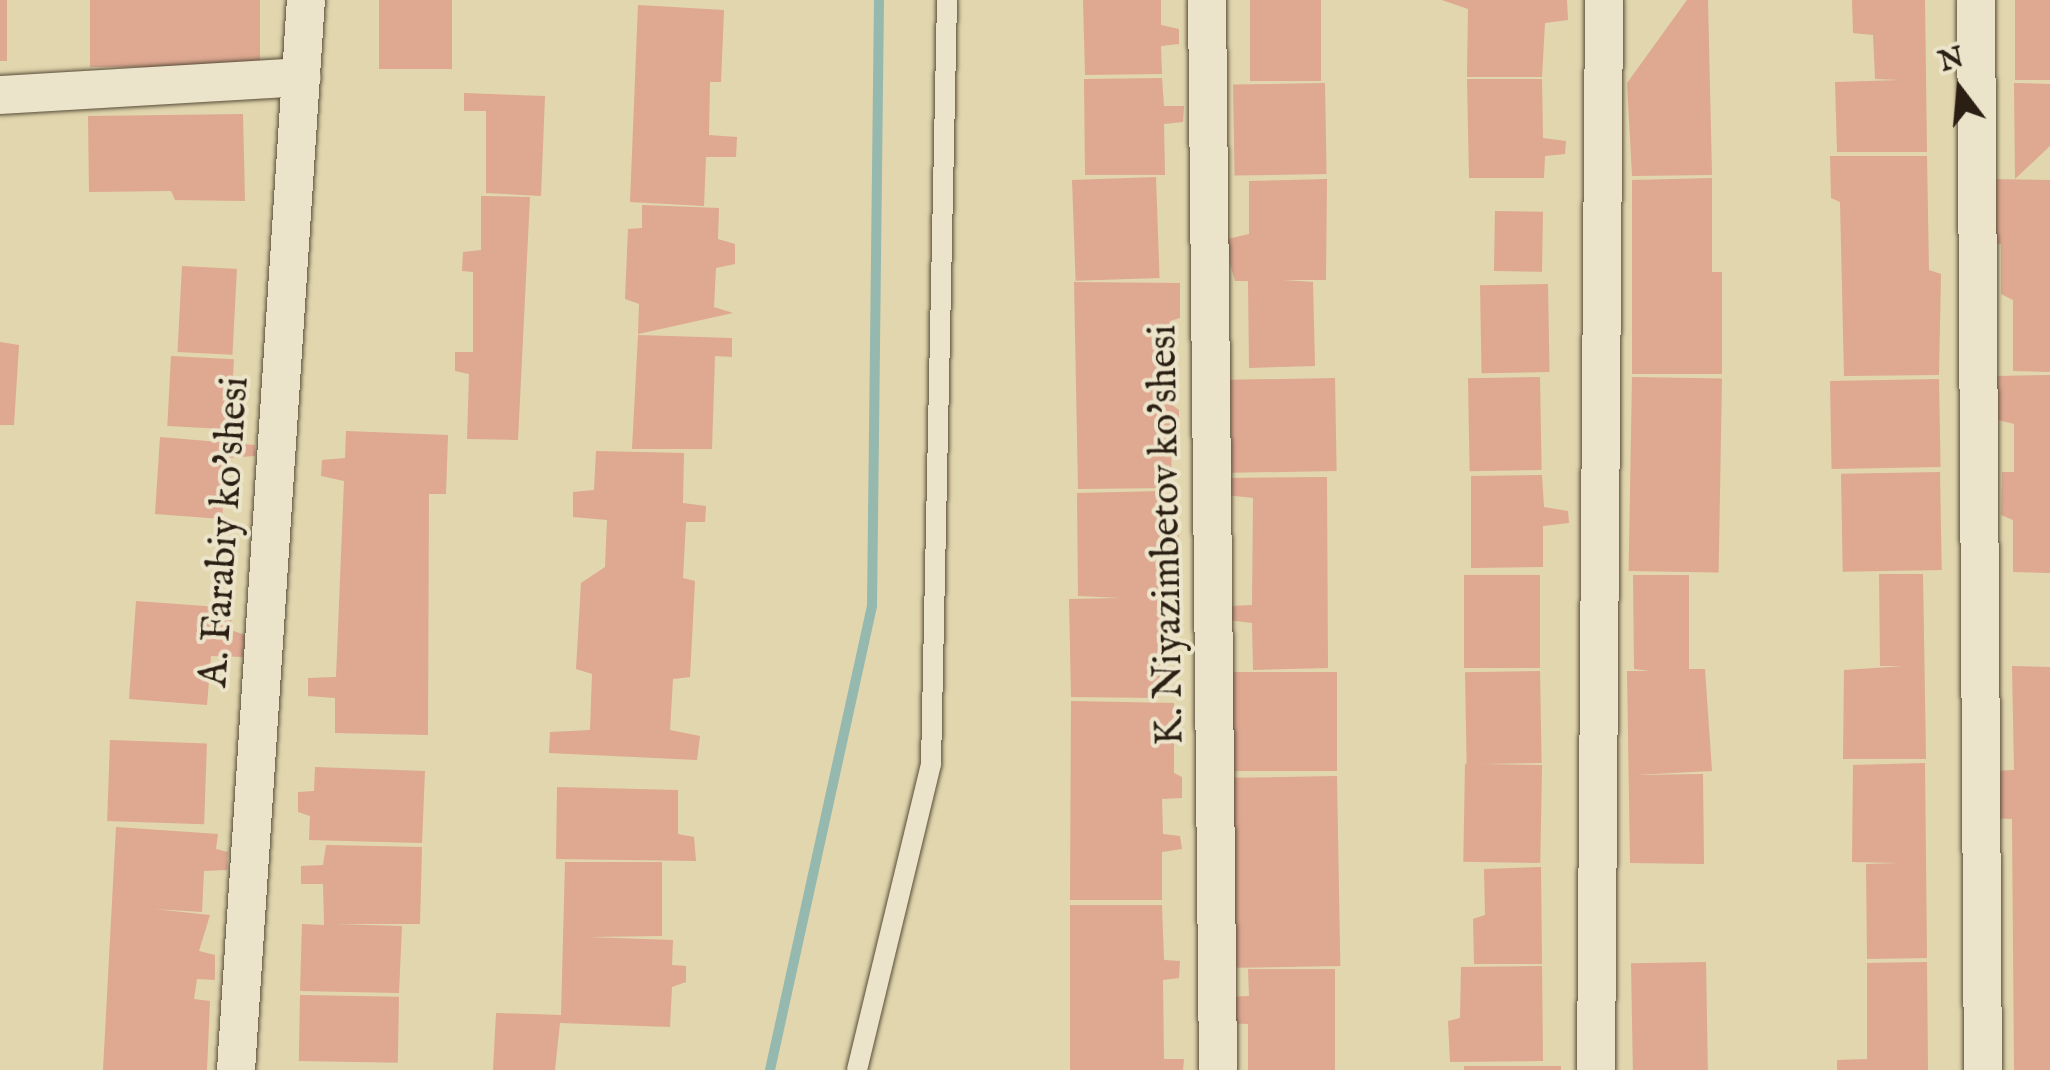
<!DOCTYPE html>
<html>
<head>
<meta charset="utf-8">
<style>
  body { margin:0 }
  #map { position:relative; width:2050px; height:1070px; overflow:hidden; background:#e1d6ad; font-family:"IM FELL English",serif }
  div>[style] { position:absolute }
  .stream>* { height:10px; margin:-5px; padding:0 5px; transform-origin:5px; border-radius:5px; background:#95b8af }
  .building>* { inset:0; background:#dea891; transform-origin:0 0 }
  .roads { filter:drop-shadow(0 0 2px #584d3a) drop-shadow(0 0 2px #584d3a) }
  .service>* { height:20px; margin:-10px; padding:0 10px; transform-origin:10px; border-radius:10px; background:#ece4ca }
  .minor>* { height:38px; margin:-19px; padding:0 19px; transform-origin:19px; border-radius:19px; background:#ece4ca }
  span { translate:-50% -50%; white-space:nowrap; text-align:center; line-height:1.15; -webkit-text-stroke:8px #ece4ca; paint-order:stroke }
  .street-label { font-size:40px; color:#2b1f14 }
  .north { position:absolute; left:1910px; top:40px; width:100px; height:100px; -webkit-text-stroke:8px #ece4ca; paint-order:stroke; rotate:344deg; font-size:28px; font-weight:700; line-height:40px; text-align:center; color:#2b1f14 }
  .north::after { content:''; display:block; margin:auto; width:35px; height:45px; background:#2b1f14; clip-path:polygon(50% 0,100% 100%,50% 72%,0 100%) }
</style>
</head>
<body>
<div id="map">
  <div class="stream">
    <i style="left:770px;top:1070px;width:475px;rotate:-77.6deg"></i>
    <i style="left:872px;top:606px;width:606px;rotate:-89.34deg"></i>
  </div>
  <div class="building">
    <i style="left:0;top:0;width:7px;height:61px"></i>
    <i style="left:90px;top:0;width:170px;height:67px"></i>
    <i style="left:379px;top:0;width:73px;height:69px"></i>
    <i style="clip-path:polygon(1083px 0,1161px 0,1161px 25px,1179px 29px,1179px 44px,1161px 46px,1162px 74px,1085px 75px)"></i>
    <i style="left:1250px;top:0;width:71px;height:81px"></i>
    <i style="clip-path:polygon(1442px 0,1567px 0,1568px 20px,1545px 23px,1542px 77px,1467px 77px,1468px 9px)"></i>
    <i style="clip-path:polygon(1687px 0,1708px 0,1712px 175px,1632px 176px,1627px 83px)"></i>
    <i style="clip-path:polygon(1852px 0,1925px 0,1927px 152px,1837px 152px,1835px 82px,1901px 80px,1875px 79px,1873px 35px,1853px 33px)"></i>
    <i style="left:2015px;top:0;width:35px;height:80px"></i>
    <i style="clip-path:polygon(638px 5px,724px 10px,721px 82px,710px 82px,709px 135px,737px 137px,736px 157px,706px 157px,704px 206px,630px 202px)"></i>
    <i style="clip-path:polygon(1162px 78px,1164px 106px,1184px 106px,1183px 122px,1164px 124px,1165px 175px,1085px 175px,1084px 79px)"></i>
    <i style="clip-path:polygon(1467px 79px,1542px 79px,1543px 138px,1566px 141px,1565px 154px,1545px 156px,1544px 178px,1469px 178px)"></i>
    <i style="left:1325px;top:83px;width:91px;height:92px;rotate:89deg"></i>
    <i style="clip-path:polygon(2014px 83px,2050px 84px,2050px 146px,2015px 179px)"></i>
    <i style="clip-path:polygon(464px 93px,545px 96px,541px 196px,486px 193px,486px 111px,464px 111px)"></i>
    <i style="clip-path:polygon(243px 114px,245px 201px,175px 200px,171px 191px,89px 192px,88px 116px)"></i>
    <i style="clip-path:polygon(1830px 156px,1927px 156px,1929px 270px,1941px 274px,1939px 375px,1844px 376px,1840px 202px,1831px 198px)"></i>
    <i style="left:1156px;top:177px;width:101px;height:84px;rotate:88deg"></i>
    <i style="clip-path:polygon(1712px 178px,1712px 272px,1722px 272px,1722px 374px,1632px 374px,1632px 180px)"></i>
    <i style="clip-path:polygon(1327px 179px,1326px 280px,1283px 280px,1313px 282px,1315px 366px,1249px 368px,1248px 281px,1235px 281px,1223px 240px,1249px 234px,1249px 181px)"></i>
    <i style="clip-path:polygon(1989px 179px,2050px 180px,2050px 372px,2013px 371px,2013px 300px,2001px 294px,2001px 244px,1988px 245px)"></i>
    <i style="clip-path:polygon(481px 196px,530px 197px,518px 440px,467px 439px,469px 374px,455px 371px,455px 352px,473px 352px,473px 272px,462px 271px,463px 252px,481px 250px)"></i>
    <i style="clip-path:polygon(642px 205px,719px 208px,718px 239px,735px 244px,735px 264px,716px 268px,714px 307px,733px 313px,638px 334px,639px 304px,625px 299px,628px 229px,642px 228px)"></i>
    <i style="left:1495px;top:211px;width:48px;height:60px;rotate:1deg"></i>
    <i style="left:182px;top:266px;width:55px;height:86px;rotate:3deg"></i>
    <i style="clip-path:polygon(1074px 282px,1180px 283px,1180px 318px,1170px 321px,1172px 405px,1179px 410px,1179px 425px,1172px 428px,1171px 488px,1078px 489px)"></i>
    <i style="left:1548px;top:284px;width:88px;height:68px;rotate:89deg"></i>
    <i style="clip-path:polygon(638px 335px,732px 338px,732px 357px,715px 356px,712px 449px,632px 449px)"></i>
    <i style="clip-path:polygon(0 342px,19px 345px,14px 425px,0 425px)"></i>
    <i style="left:171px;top:356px;width:63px;height:70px;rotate:3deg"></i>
    <i style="clip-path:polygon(2050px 375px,2050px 573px,2013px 572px,2013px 520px,2001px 515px,2002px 472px,2014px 472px,2014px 424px,1998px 420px,1997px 376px)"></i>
    <i style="left:1540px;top:377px;width:93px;height:72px;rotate:89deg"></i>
    <i style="left:1632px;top:377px;width:90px;height:194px;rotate:1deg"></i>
    <i style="left:1335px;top:378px;width:93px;height:105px;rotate:89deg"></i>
    <i style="left:1939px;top:379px;width:88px;height:109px;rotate:89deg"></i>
    <i style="clip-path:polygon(346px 431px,448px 435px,446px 494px,429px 494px,428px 735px,335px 733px,335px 698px,308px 696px,308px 678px,336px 677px,344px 481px,321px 476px,322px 460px,345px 458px)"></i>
    <i style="clip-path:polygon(160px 437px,255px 445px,255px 456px,227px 458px,222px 519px,155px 514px)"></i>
    <i style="clip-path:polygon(596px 451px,684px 453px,683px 503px,706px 506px,705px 522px,686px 522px,683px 578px,695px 581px,690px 677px,673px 679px,670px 730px,700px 736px,697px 760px,549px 753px,550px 732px,590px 730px,592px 674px,576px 669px,581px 583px,605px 567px,607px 520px,573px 517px,573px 492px,594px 490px)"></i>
    <i style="left:1940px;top:472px;width:98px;height:99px;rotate:89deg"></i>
    <i style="clip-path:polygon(1542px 475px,1544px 507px,1568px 511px,1569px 523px,1543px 526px,1543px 567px,1471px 568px,1471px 476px)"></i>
    <i style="clip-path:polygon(1327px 477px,1328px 668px,1253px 670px,1252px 623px,1228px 620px,1228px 606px,1252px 605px,1253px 498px,1226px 495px,1226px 478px)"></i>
    <i style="clip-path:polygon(1160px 491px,1161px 526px,1178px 525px,1179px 542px,1161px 549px,1161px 631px,1177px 631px,1177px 648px,1161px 652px,1159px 698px,1071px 697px,1069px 599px,1121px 598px,1078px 596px,1077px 493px)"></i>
    <i style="clip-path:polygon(1879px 574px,1923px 574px,1926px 759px,1843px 759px,1844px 670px,1904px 666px,1880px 666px)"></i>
    <i style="left:1464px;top:575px;width:76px;height:93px"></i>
    <i style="clip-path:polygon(1633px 575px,1689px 575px,1689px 669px,1705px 669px,1712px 771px,1634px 775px,1703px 774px,1704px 864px,1630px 863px,1627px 671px,1650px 671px,1634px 669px)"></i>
    <i style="clip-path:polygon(136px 601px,232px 608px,231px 630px,245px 635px,244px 657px,211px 656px,207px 705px,129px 699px)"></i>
    <i style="clip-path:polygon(2012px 666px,2050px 667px,2050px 1070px,2014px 1070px,2012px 819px,1992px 818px,1991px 771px,2014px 770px)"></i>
    <i style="left:1540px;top:671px;width:92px;height:75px;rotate:89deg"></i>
    <i style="left:1337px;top:672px;width:99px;height:107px;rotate:90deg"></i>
    <i style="clip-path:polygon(1071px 701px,1174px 703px,1174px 773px,1182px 777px,1182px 798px,1162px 799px,1163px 834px,1180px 836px,1182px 849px,1162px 852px,1162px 900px,1070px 900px)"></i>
    <i style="left:110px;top:740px;width:97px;height:81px;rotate:2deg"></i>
    <i style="clip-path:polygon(1925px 763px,1927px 958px,1867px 959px,1866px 864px,1899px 863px,1852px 862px,1853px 765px)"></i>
    <i style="left:1542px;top:765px;width:98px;height:77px;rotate:91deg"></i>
    <i style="clip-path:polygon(315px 767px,425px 771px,422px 843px,309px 840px,310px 816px,298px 812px,298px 792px,314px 791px)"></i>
    <i style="left:1337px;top:776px;width:190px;height:105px;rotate:89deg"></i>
    <i style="clip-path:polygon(557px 787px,678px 790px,678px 834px,694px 837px,696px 861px,556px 859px)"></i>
    <i style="clip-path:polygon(116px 827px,218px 834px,216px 849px,228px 852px,227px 870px,204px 871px,202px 912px,154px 909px,210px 915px,199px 951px,215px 955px,215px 980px,197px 979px,194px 999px,210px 1001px,207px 1070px,103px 1070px)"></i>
    <i style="clip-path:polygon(326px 845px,422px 847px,420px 924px,335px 924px,402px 926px,399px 993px,300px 991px,302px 924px,324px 925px,323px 884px,301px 884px,301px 866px,323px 865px)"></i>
    <i style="clip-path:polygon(565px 862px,662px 862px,662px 936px,587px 937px,673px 940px,672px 965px,686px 966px,686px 982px,672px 987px,670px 1027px,560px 1023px,555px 1070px,493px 1070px,496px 1013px,561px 1015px)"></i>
    <i style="clip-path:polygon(1541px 867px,1542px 964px,1474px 964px,1473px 919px,1485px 915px,1484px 869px)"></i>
    <i style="clip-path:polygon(1070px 905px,1162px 905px,1164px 960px,1180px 961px,1179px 978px,1163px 980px,1164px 1059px,1184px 1059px,1183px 1070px,1070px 1070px)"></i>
    <i style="left:1706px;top:962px;width:108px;height:75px;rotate:89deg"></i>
    <i style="clip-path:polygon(1927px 962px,1928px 1070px,1837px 1070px,1837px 1060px,1867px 1059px,1867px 963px)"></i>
    <i style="clip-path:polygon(1542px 966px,1543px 1061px,1450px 1062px,1448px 1021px,1460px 1018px,1461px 967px)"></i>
    <i style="clip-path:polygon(1248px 969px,1335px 969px,1335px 1070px,1248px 1070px,1248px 1024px,1225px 1023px,1226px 997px,1249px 996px)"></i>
    <i style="left:300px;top:995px;width:99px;height:66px;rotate:1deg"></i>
    <i style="left:1464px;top:1066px;width:97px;height:4px"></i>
  </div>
  <div class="roads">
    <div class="service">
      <i style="left:857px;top:1070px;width:315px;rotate:-76.4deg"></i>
      <i style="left:931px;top:764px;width:764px;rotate:-88.8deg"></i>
    </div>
    <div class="minor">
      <i style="left:1207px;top:0;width:1070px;rotate:89.41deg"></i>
      <i style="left:1976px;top:0;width:1070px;rotate:89.63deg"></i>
      <i style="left:0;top:95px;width:302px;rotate:-3.4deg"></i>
      <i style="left:236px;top:1070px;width:1072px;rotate:-86.26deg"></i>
      <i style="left:1596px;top:1070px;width:1070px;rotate:-89.57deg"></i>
    </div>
  </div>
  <div class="street-label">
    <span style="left:226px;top:532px;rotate:-86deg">A. Farabiy ko'shesi</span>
    <span style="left:1168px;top:535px;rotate:-91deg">K. Niyazimbetov ko'shesi</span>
  </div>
  <div class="north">N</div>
</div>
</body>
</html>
